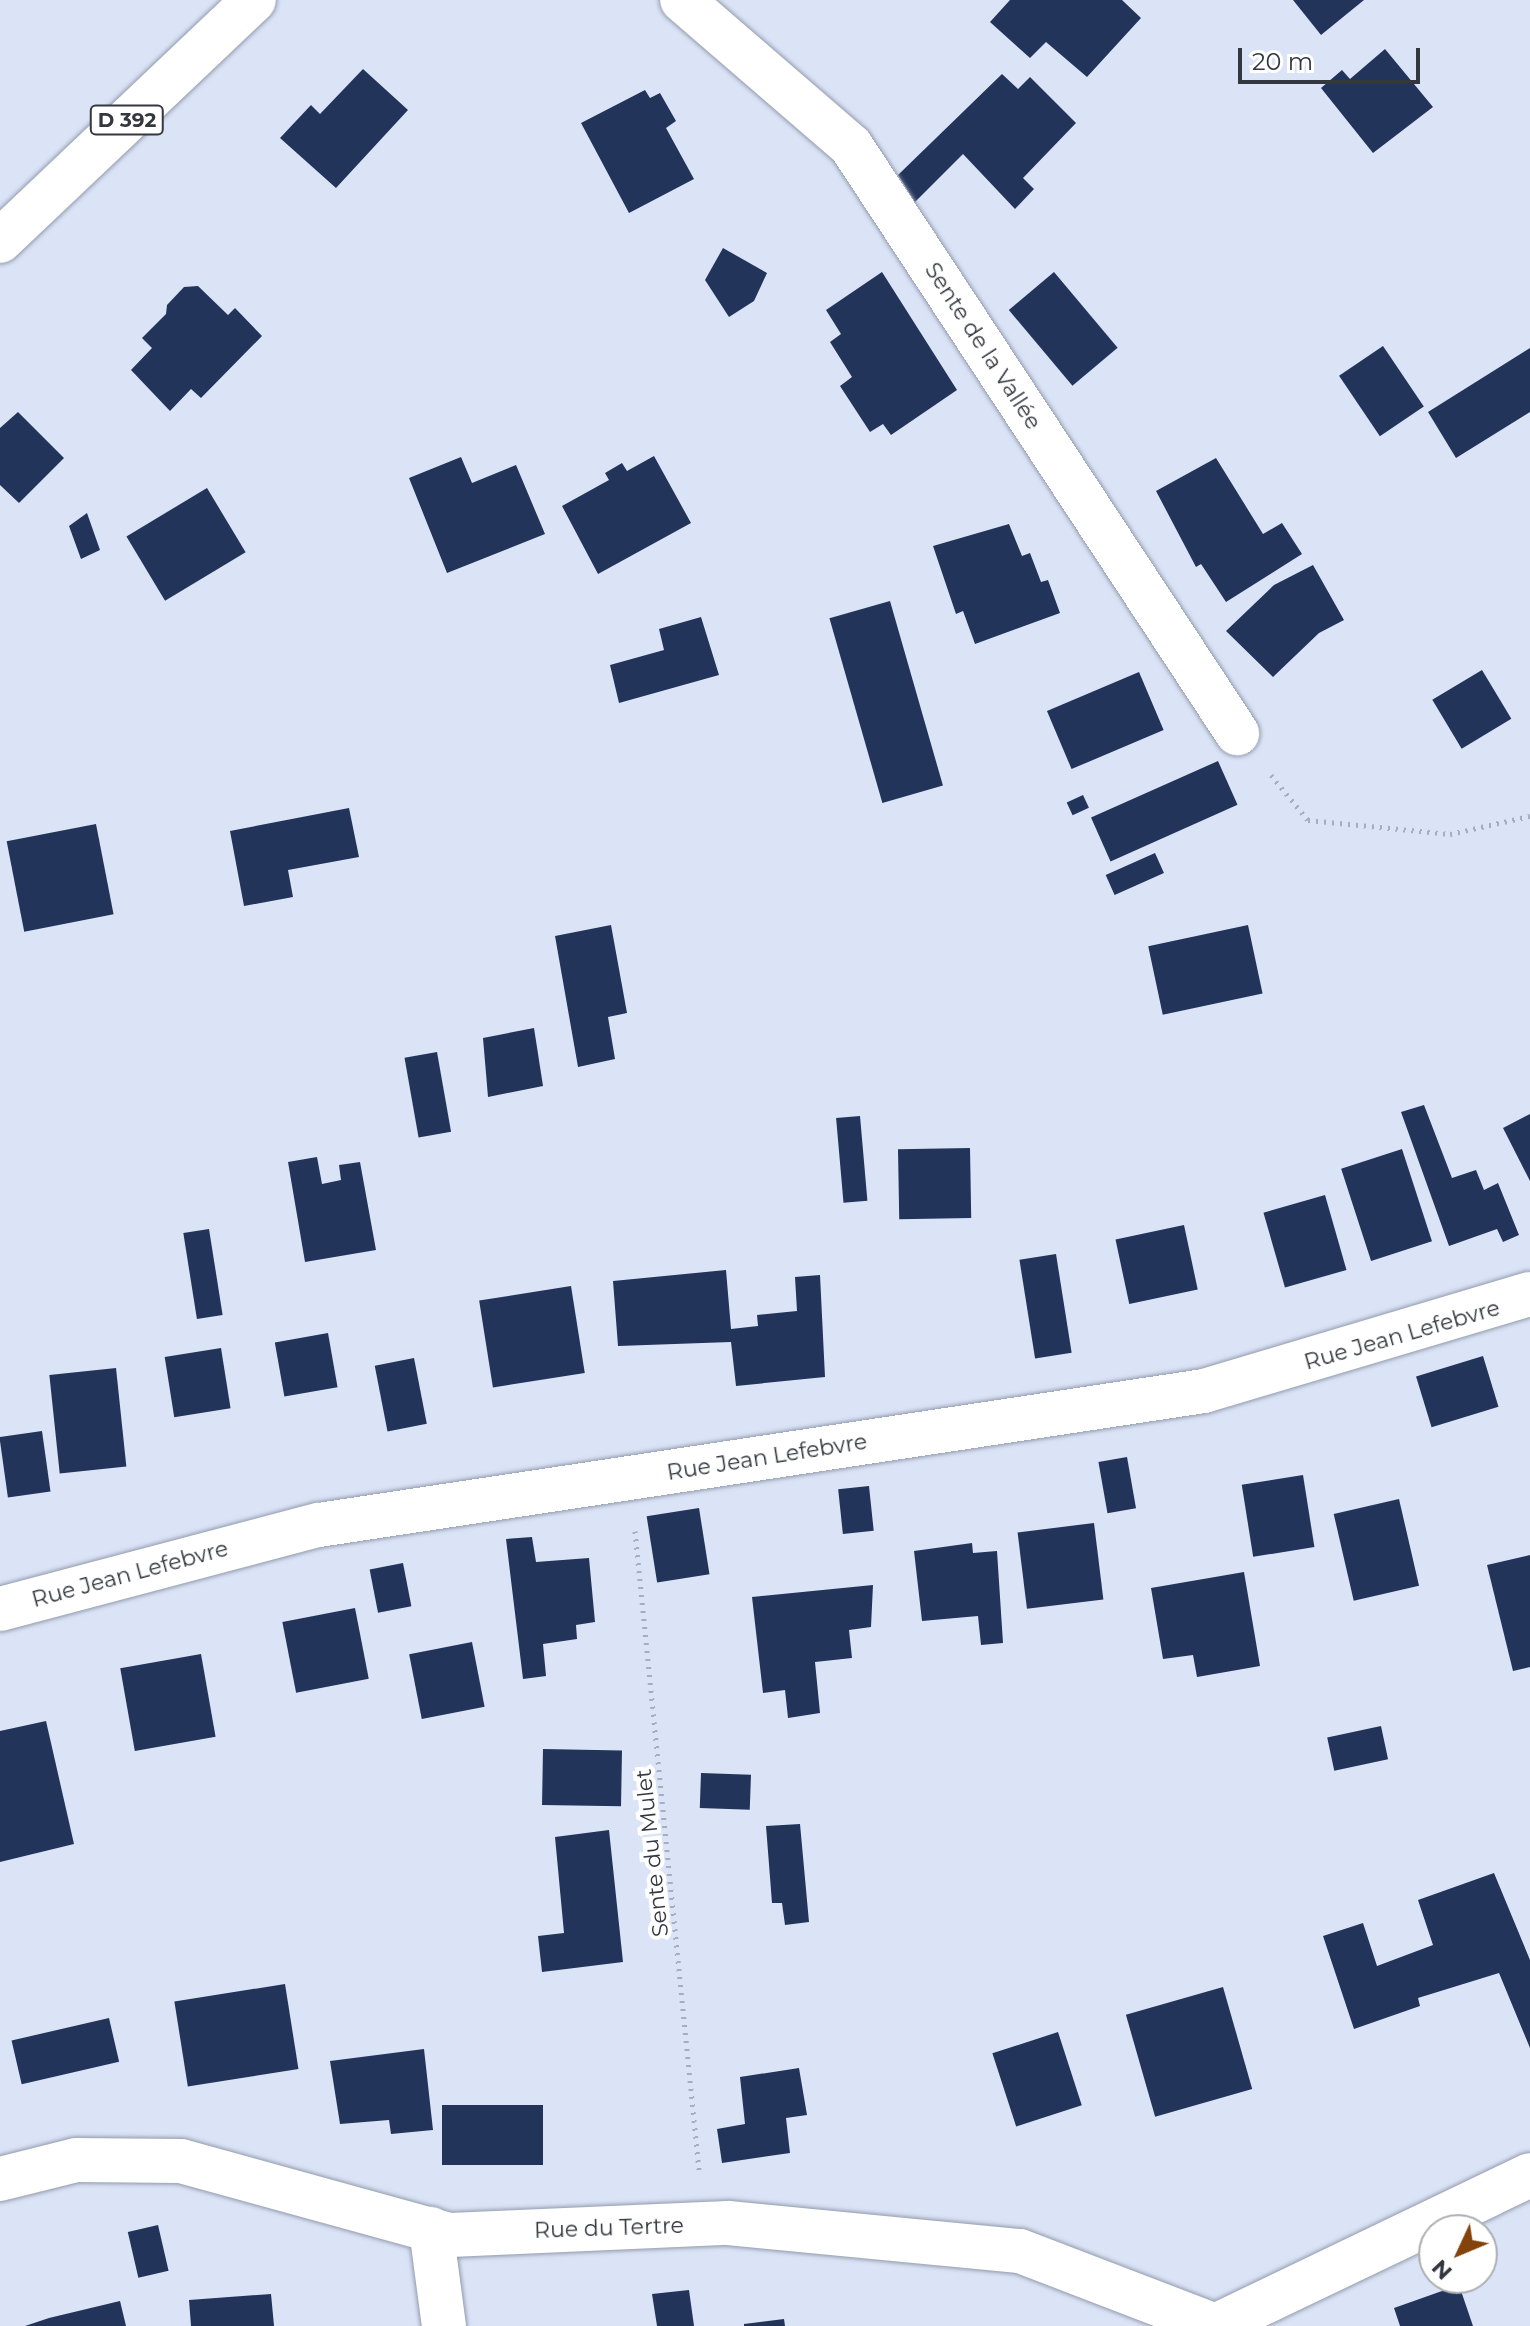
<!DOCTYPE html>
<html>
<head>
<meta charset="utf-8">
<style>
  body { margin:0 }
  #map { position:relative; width:1530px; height:2326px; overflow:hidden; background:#dbe4f7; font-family:Montserrat,sans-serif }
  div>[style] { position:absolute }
  .building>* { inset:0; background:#23345b; transform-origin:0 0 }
  .path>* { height:5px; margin-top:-2.5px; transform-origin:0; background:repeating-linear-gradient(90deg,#a6aebd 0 2px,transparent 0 8px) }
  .roads { filter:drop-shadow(0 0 2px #929bac) drop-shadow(0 0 2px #929bac) }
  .minor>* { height:44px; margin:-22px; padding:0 22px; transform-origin:22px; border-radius:22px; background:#fff }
  .major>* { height:44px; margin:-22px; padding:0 22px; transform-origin:22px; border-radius:22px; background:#fff }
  span { translate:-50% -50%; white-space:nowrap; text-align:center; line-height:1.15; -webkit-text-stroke:8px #fff; paint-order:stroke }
  .shield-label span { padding:2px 6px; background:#fff; border:2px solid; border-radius:6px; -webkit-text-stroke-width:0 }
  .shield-label { font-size:20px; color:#33373e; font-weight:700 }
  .street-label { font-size:22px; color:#33373e }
  .north { position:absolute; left:1418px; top:2214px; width:80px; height:80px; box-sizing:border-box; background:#fff; border:2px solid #adafb2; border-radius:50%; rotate:226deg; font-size:22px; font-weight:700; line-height:32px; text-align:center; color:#33373e }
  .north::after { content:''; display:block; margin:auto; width:28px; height:36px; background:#83430b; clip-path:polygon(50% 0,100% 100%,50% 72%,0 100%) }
  .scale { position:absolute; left:1238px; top:48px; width:182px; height:36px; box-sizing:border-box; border:4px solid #33373e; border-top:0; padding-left:10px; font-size:24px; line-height:28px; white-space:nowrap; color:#33373e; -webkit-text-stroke:6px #fff; paint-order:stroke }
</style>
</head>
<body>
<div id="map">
  <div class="building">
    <i style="clip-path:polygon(1010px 0,1122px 0,1141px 18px,1087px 77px,1046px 42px,1030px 58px,990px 22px)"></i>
    <i style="clip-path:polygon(1293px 0,1364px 0,1321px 35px)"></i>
    <i style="clip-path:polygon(1385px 49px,1433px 107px,1373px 153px,1321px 88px,1342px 70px,1350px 79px)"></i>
    <i style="clip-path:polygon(363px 69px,408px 110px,336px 188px,280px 138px,311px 105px,320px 114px)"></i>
    <i style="clip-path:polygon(1002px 74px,1018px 89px,1030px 77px,1076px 123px,1023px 178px,1034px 189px,1015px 209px,963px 154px,915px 202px,898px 175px)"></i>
    <i style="clip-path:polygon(645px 90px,650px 98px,660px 93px,676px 121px,666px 128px,694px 179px,629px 213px,581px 123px)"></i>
    <i style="clip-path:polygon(723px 248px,767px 273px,754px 301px,729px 317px,705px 280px)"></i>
    <i style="clip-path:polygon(882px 272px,957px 390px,891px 435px,883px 424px,870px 432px,840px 386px,852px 377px,830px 342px,841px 334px,826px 310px)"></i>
    <i style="left:1054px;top:272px;width:99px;height:59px;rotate:50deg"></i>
    <i style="clip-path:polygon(198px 286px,228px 315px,235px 308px,262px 336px,201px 398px,191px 389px,170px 411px,131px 370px,152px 348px,142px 338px,166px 314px,167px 305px,184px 287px)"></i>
    <i style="left:1383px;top:346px;width:73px;height:53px;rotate:56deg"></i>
    <i style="clip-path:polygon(1530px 348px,1530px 412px,1456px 458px,1428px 412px)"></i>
    <i style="clip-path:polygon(18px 412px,64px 458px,19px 503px,0 485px,0 428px)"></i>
    <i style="clip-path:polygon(654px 456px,691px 523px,598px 574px,562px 506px,609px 480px,605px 473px,622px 463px,627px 471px)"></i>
    <i style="clip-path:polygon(461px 457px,472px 483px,516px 465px,545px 534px,447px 573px,409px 478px)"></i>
    <i style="clip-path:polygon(1216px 458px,1263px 534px,1282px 523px,1302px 554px,1226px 602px,1201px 564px,1196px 567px,1156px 491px)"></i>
    <i style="left:207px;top:488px;width:75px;height:94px;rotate:59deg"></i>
    <i style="clip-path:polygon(87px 513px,100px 550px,81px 559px,69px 526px)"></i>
    <i style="clip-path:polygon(1009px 524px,1022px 556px,1030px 553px,1041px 582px,1048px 580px,1060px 613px,975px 644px,963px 611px,956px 614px,933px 546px)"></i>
    <i style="clip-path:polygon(1313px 565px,1344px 620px,1319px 633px,1273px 677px,1226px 631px,1274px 585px)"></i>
    <i style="left:890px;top:601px;width:192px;height:63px;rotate:74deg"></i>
    <i style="clip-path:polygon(701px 617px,719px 675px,619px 703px,610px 665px,664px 650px,659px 629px)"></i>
    <i style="left:1482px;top:670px;width:57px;height:58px;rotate:59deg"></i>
    <i style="left:1139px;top:672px;width:63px;height:100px;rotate:67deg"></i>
    <i style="left:1218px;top:761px;width:48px;height:139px;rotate:66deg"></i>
    <i style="left:1083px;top:795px;width:14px;height:18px;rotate:65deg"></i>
    <i style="clip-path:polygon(349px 808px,359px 857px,288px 870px,293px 897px,244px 906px,230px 831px)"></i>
    <i style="left:96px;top:824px;width:92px;height:91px;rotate:79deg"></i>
    <i style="left:1155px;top:853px;width:22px;height:54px;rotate:66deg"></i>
    <i style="clip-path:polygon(611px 925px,627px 1013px,608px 1017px,615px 1059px,578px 1067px,555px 936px)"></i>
    <i style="left:1248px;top:925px;width:70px;height:102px;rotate:78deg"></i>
    <i style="clip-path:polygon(534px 1028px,543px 1086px,488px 1097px,483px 1038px)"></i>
    <i style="left:437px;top:1052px;width:81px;height:33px;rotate:80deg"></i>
    <i style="clip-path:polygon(1424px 1105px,1452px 1178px,1476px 1170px,1484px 1190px,1498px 1183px,1519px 1235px,1503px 1242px,1497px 1229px,1449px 1246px,1401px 1112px)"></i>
    <i style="clip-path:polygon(1530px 1114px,1530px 1181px,1503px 1128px)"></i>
    <i style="left:860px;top:1116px;width:85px;height:24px;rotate:85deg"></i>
    <i style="left:970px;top:1148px;width:70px;height:72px;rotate:89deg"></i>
    <i style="left:1402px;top:1149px;width:97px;height:64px;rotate:72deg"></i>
    <i style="clip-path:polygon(317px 1157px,322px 1184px,341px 1180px,339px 1165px,360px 1162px,376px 1250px,305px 1262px,288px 1162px)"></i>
    <i style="left:1325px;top:1195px;width:78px;height:64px;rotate:74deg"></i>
    <i style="left:1184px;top:1225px;width:66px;height:70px;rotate:78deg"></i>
    <i style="left:209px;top:1229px;width:87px;height:26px;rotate:81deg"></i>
    <i style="left:1056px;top:1254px;width:100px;height:37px;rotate:81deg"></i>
    <i style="clip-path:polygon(726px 1270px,731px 1329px,758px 1326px,757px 1315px,797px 1311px,795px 1277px,820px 1275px,825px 1377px,736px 1386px,731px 1342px,618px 1346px,613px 1281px)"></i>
    <i style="left:571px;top:1286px;width:88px;height:93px;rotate:81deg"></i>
    <i style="left:328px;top:1333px;width:55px;height:54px;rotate:80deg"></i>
    <i style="left:221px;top:1348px;width:61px;height:57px;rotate:81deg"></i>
    <i style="left:1483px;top:1356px;width:53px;height:70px;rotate:73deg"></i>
    <i style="left:414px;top:1358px;width:67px;height:40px;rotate:79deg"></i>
    <i style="left:116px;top:1368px;width:99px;height:67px;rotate:84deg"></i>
    <i style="left:42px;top:1431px;width:61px;height:43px;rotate:82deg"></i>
    <i style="left:1127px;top:1457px;width:52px;height:29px;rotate:80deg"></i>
    <i style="left:1303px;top:1475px;width:73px;height:62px;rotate:81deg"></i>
    <i style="left:869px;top:1486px;width:45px;height:31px;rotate:84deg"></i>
    <i style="left:1399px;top:1499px;width:89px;height:67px;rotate:77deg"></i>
    <i style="left:699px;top:1508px;width:67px;height:53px;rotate:81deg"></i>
    <i style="left:1094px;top:1523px;width:77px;height:77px;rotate:83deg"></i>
    <i style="clip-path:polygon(532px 1537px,536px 1562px,589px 1558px,595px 1622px,576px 1625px,577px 1639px,543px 1644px,546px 1676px,523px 1679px,506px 1539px)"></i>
    <i style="clip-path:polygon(972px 1543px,973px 1553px,997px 1551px,1003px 1643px,981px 1645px,978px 1616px,922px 1621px,914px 1551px)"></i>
    <i style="clip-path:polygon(1530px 1555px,1530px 1667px,1513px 1671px,1487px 1565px)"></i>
    <i style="left:403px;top:1563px;width:44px;height:34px;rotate:79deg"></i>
    <i style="clip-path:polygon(1244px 1572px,1260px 1666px,1197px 1677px,1193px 1655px,1163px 1659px,1151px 1588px)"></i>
    <i style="clip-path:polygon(873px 1585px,871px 1627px,849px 1630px,852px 1658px,815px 1662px,820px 1713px,788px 1718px,785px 1690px,763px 1693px,752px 1597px)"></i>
    <i style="left:355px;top:1608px;width:72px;height:74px;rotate:79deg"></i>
    <i style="left:472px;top:1642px;width:66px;height:64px;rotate:79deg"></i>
    <i style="left:201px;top:1654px;width:84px;height:82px;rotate:80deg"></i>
    <i style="clip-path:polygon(46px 1721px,74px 1844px,0 1862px,0 1731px)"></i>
    <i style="left:1381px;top:1726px;width:34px;height:55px;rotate:78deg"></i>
    <i style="left:543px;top:1749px;width:79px;height:56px;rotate:1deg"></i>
    <i style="left:701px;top:1773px;width:50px;height:35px;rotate:2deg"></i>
    <i style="clip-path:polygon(800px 1824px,809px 1922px,785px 1925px,782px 1903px,772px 1903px,766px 1826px)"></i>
    <i style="clip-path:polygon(609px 1830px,623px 1962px,542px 1972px,538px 1936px,564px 1933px,555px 1837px)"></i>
    <i style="clip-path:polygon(1494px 1873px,1530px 1960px,1530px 2048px,1499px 1973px,1418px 1998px,1420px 2006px,1354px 2029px,1323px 1936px,1363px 1923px,1377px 1966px,1433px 1945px,1418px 1900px)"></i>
    <i style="left:285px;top:1984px;width:86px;height:112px;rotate:81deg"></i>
    <i style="left:1223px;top:1987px;width:106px;height:101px;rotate:74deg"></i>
    <i style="left:109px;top:2018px;width:45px;height:100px;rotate:77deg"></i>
    <i style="left:1058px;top:2032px;width:77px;height:69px;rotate:72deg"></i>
    <i style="clip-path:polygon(424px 2049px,433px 2130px,391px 2134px,389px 2120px,340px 2124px,330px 2061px)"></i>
    <i style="clip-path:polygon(799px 2068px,807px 2115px,786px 2118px,790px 2153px,722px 2163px,717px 2129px,745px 2124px,740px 2077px)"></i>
    <i style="left:442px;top:2105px;width:101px;height:60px"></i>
    <i style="left:158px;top:2225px;width:47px;height:31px;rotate:77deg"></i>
    <i style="clip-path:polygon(1459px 2285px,1473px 2326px,1400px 2326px,1394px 2308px)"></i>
    <i style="clip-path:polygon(689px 2290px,694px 2326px,657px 2326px,652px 2294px)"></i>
    <i style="clip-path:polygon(271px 2294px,274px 2326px,191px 2326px,189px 2300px)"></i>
    <i style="clip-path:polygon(120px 2301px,126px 2326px,25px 2326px,49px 2318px)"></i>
    <i style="clip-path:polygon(784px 2319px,785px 2326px,744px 2326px,744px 2324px)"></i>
  </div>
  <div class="path">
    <i style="left:1271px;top:775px;width:58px;rotate:50.6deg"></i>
    <i style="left:1308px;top:820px;width:143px;rotate:5.6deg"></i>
    <i style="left:1450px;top:834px;width:82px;rotate:-12.7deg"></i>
    <i style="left:635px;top:1531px;width:642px;rotate:84.28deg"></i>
  </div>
  <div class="roads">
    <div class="minor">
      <i style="left:682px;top:0;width:223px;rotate:40.8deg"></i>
      <i style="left:851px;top:146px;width:703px;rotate:56.67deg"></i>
      <i style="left:0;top:1609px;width:330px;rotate:-14.8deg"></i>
      <i style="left:319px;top:1525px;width:895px;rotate:-8.61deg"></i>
      <i style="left:1204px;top:1391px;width:340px;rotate:-16.6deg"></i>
      <i style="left:0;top:2179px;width:78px;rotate:-14deg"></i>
      <i style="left:76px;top:2160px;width:105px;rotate:0.5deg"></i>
      <i style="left:181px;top:2161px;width:279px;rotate:15.4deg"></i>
      <i style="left:450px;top:2235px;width:278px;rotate:-2.5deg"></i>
      <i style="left:728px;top:2223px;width:293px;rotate:5.5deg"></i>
      <i style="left:1020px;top:2251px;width:209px;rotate:21deg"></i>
      <i style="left:431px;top:2229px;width:98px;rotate:82.4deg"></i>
      <i style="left:1215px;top:2326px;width:349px;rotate:-25.6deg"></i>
    </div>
    <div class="major">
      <i style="left:0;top:241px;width:350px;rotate:-43.5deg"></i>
    </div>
  </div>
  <div class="shield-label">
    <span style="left:127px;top:120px">D 392</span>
  </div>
  <div class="street-label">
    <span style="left:983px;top:346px;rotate:57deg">Sente de la Vallée</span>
    <span style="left:1402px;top:1335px;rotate:-16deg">Rue Jean Lefebvre</span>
    <span style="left:767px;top:1457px;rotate:-9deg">Rue Jean Lefebvre</span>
    <span style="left:130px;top:1574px;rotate:-15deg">Rue Jean Lefebvre</span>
    <span style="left:652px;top:1853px;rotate:-96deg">Sente du Mulet</span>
    <span style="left:609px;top:2228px;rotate:-2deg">Rue du Tertre</span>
  </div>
  <div class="north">N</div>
  <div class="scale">20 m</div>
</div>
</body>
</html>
